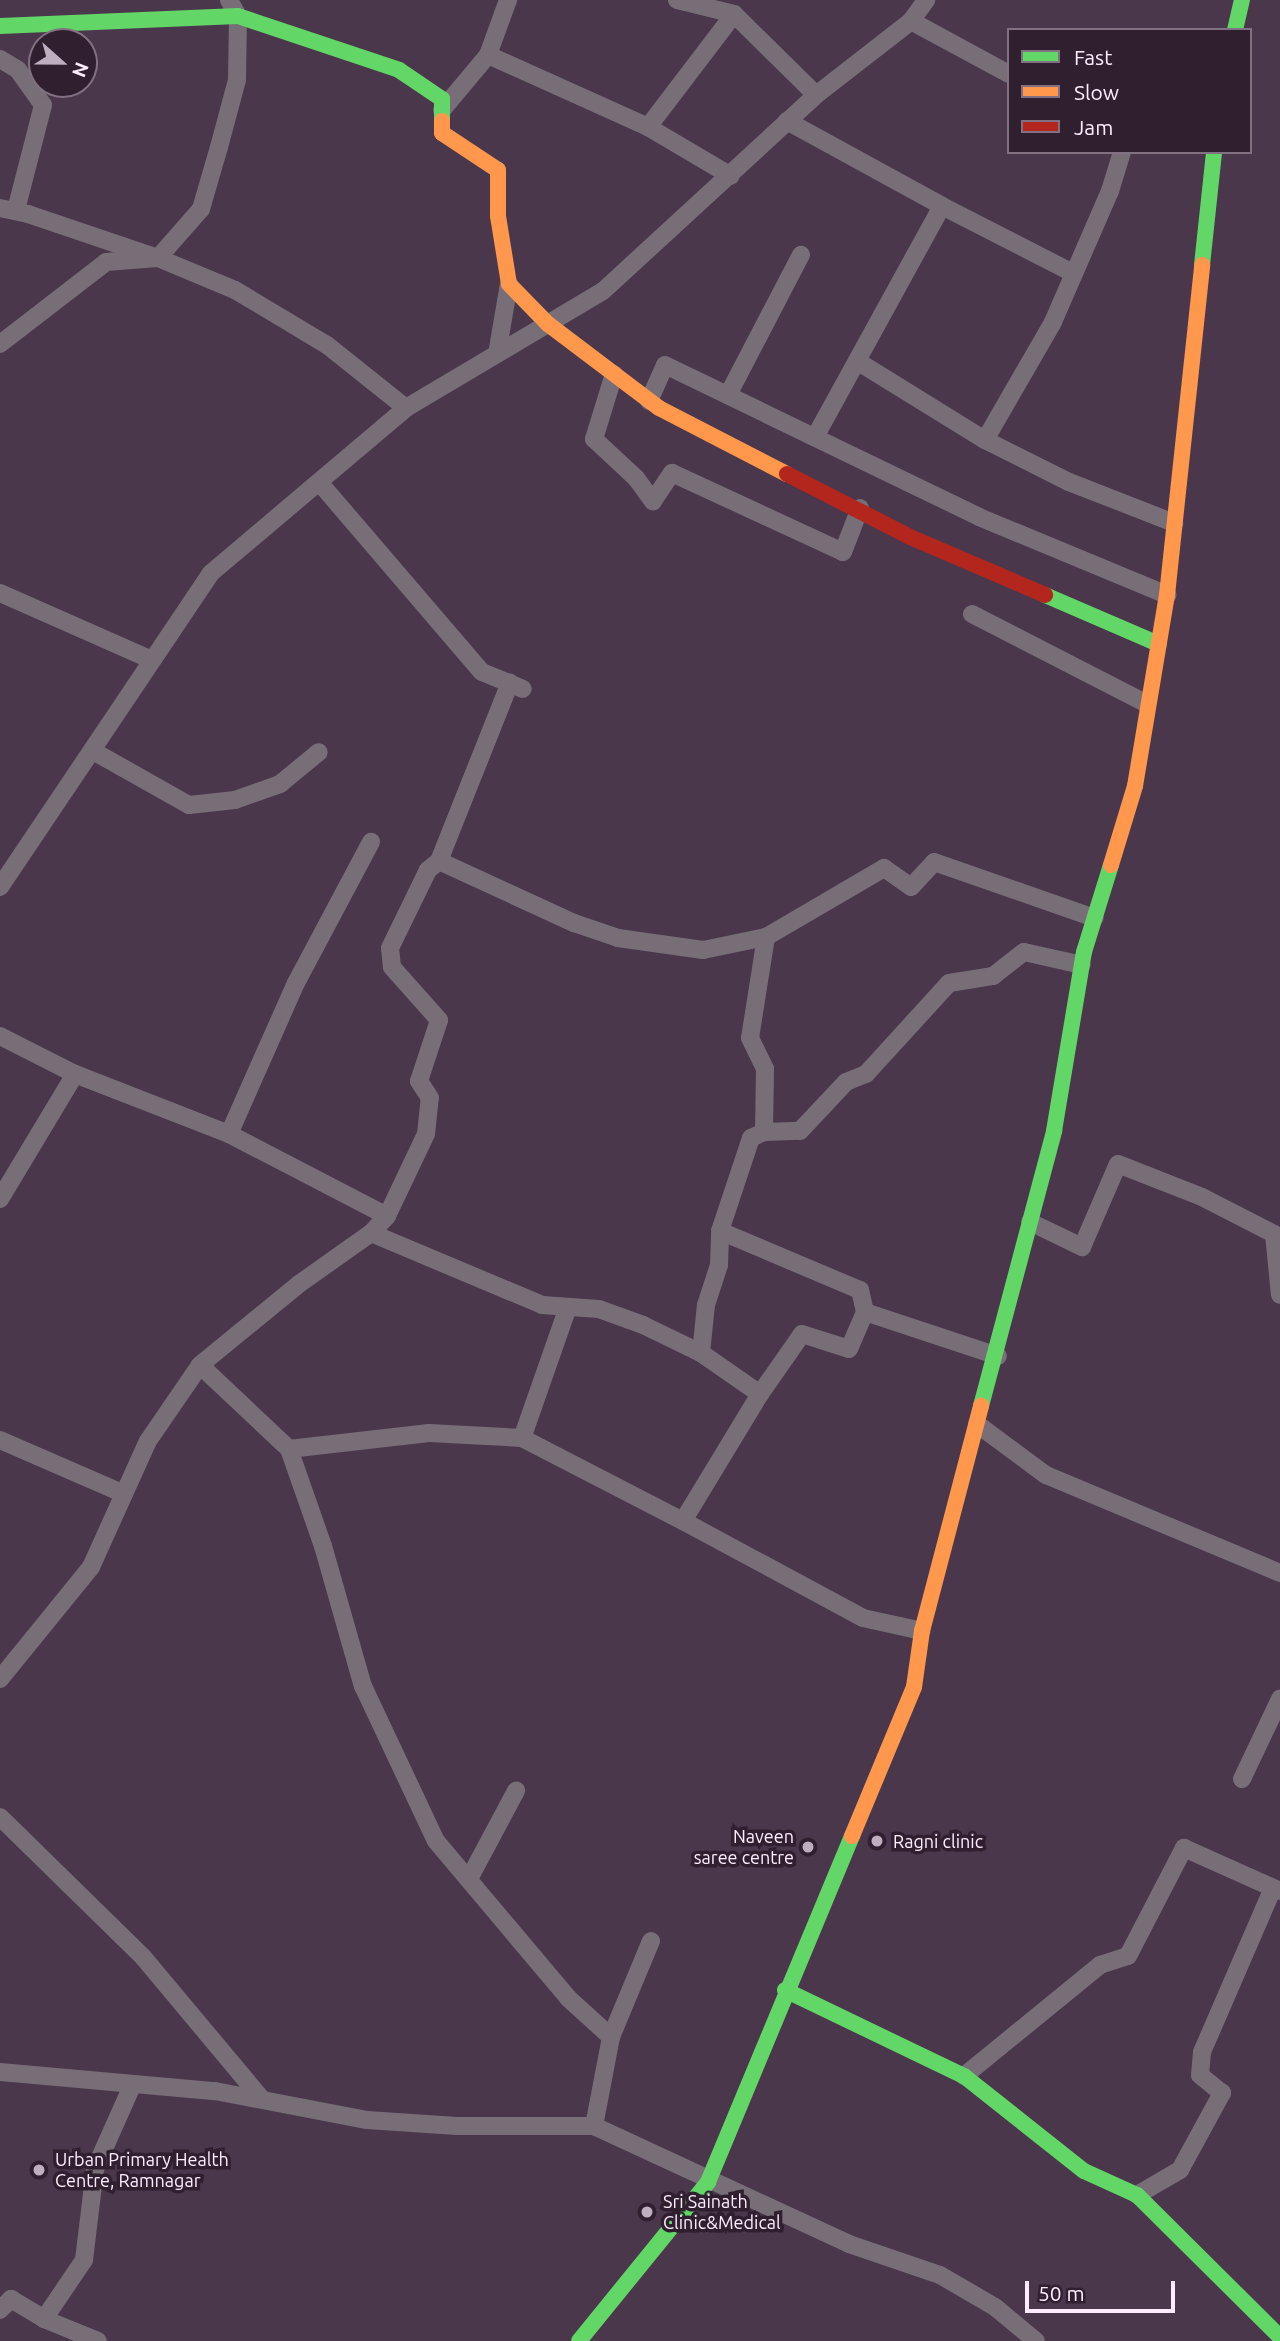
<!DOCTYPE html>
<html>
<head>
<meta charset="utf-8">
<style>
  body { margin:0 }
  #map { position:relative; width:1280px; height:2341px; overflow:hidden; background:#4a374c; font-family:Ubuntu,sans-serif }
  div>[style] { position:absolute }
  .street>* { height:18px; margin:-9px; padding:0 9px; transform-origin:9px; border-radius:9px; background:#776e78 }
  .fast>* { height:16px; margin:-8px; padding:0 8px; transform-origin:8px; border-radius:8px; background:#63d668 }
  .slow>* { height:16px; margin:-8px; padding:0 8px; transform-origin:8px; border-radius:8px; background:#ff974d }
  .jam>* { height:16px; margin:-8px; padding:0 8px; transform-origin:8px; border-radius:8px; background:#b3261e }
  .dots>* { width:19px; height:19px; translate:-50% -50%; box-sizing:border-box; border:4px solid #2f1f2f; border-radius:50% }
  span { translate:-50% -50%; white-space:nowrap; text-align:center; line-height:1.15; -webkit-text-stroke:7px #2f1f2f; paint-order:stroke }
  .poi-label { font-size:18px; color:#feedff }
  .right { translate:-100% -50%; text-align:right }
  .left { translate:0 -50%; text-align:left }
  .legend { position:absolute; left:1007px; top:28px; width:245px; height:126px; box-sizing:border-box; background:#2f1f2f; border:2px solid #827182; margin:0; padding:9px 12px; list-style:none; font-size:21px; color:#feedff }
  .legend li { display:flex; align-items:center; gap:14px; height:35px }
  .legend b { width:35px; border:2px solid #827182 }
  .north { position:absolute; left:28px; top:28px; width:70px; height:70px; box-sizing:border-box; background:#2f1f2f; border:2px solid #827182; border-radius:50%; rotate:111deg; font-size:19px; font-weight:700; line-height:28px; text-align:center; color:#feedff }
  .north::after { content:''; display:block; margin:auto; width:24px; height:32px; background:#bfadc0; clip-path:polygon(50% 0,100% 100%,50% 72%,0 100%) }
  .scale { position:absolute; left:1025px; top:2281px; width:150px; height:32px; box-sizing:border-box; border:4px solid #feedff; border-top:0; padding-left:9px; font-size:21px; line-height:24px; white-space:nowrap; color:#feedff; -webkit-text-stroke:5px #2f1f2f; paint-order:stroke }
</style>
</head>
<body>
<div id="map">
  <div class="street">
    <i style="left:229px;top:0;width:18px;rotate:61deg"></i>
    <i style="left:238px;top:16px;width:64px;rotate:90.9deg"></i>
    <i style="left:237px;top:80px;width:69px;rotate:105deg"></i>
    <i style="left:219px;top:147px;width:65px;rotate:106.2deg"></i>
    <i style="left:201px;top:209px;width:65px;rotate:131.3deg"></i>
    <i style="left:158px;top:258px;width:83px;rotate:22.6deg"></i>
    <i style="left:235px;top:290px;width:107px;rotate:30.9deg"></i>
    <i style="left:327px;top:345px;width:101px;rotate:38.6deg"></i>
    <i style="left:677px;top:0;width:59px;rotate:13.8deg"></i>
    <i style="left:734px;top:14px;width:115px;rotate:44.6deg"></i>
    <i style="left:911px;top:21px;width:111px;rotate:28.4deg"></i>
    <i style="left:488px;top:55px;width:175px;rotate:24.2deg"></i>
    <i style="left:648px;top:127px;width:96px;rotate:30.6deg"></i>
    <i style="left:0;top:59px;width:21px;rotate:31deg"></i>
    <i style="left:18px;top:70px;width:43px;rotate:54.5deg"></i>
    <i style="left:43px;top:105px;width:108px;rotate:104.4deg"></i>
    <i style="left:442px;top:110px;width:72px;rotate:-50.1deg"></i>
    <i style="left:488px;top:55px;width:59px;rotate:-70deg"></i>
    <i style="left:787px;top:121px;width:177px;rotate:28.7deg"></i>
    <i style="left:942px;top:206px;width:264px;rotate:118.8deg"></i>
    <i style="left:648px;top:127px;width:142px;rotate:-52.7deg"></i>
    <i style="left:942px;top:206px;width:147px;rotate:27.1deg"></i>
    <i style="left:0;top:208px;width:29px;rotate:12deg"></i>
    <i style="left:28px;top:214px;width:131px;rotate:18.7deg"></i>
    <i style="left:0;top:344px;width:134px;rotate:-37.7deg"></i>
    <i style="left:106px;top:262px;width:52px;rotate:-4.4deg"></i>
    <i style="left:497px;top:354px;width:71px;rotate:-80.3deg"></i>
    <i style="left:857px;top:361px;width:150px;rotate:31.7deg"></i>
    <i style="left:985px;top:440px;width:136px;rotate:-60deg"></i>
    <i style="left:1053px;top:322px;width:143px;rotate:-66.5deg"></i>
    <i style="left:1110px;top:191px;width:41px;rotate:-72.9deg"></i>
    <i style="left:614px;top:374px;width:68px;rotate:107.1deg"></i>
    <i style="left:594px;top:439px;width:57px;rotate:42.9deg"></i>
    <i style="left:636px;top:478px;width:29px;rotate:54deg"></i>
    <i style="left:653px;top:501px;width:34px;rotate:-56deg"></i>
    <i style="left:672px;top:473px;width:188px;rotate:24.8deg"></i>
    <i style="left:843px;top:552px;width:47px;rotate:-68.9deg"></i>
    <i style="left:728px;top:395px;width:158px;rotate:-62.5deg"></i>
    <i style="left:649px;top:401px;width:39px;rotate:-66deg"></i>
    <i style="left:665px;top:365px;width:349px;rotate:25.8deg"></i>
    <i style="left:979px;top:517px;width:204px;rotate:22.5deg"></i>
    <i style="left:985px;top:440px;width:94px;rotate:26.6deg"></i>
    <i style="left:1069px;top:482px;width:113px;rotate:21.3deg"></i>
    <i style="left:319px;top:482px;width:250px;rotate:49.4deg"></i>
    <i style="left:482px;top:672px;width:44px;rotate:22.5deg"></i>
    <i style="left:0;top:593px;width:166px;rotate:23.8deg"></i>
    <i style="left:972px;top:614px;width:197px;rotate:27.2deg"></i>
    <i style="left:93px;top:751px;width:110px;rotate:29.4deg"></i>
    <i style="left:189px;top:805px;width:46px;rotate:-6.2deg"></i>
    <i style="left:235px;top:800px;width:48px;rotate:-19.6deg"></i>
    <i style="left:280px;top:784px;width:50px;rotate:-39.4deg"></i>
    <i style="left:439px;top:861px;width:192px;rotate:-68.3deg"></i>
    <i style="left:0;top:887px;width:378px;rotate:-56.1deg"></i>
    <i style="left:211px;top:573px;width:255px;rotate:-40.2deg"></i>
    <i style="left:406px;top:408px;width:229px;rotate:-30.7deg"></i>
    <i style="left:603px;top:291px;width:289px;rotate:-42.6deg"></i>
    <i style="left:816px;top:95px;width:120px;rotate:-37.9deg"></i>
    <i style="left:911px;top:21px;width:26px;rotate:-54deg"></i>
    <i style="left:766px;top:937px;width:137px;rotate:-30.3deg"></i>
    <i style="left:884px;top:868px;width:33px;rotate:35deg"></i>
    <i style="left:911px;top:887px;width:34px;rotate:-47deg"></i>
    <i style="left:934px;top:862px;width:170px;rotate:19.2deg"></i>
    <i style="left:0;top:1036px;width:84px;rotate:26.9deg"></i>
    <i style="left:75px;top:1074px;width:165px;rotate:21.3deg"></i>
    <i style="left:229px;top:1134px;width:178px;rotate:27.4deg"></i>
    <i style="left:387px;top:1216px;width:23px;rotate:133deg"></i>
    <i style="left:371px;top:1233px;width:186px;rotate:22.8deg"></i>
    <i style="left:542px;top:1305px;width:57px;rotate:4deg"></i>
    <i style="left:599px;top:1309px;width:47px;rotate:20deg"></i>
    <i style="left:643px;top:1325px;width:64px;rotate:25.8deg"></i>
    <i style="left:701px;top:1353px;width:72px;rotate:34.8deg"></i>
    <i style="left:760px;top:1394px;width:73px;rotate:-55deg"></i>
    <i style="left:802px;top:1334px;width:49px;rotate:17.7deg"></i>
    <i style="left:849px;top:1349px;width:40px;rotate:-66.6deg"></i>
    <i style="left:865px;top:1312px;width:140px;rotate:18.3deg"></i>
    <i style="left:229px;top:1134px;width:165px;rotate:-66.1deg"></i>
    <i style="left:296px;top:983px;width:160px;rotate:-62deg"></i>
    <i style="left:0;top:1199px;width:146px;rotate:-59deg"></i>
    <i style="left:387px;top:1216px;width:91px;rotate:-64.6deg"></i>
    <i style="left:426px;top:1134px;width:36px;rotate:-84deg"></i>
    <i style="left:430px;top:1098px;width:20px;rotate:-123deg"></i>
    <i style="left:419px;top:1081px;width:64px;rotate:-71.8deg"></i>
    <i style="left:439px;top:1020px;width:71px;rotate:-131.6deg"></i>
    <i style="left:392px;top:967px;width:19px;rotate:-96deg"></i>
    <i style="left:390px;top:948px;width:87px;rotate:-64deg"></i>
    <i style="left:428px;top:870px;width:14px;rotate:-39deg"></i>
    <i style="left:439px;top:861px;width:149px;rotate:24.7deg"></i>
    <i style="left:574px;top:923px;width:46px;rotate:18.8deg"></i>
    <i style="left:618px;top:938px;width:86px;rotate:8deg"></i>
    <i style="left:703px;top:950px;width:64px;rotate:-11.7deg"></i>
    <i style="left:766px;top:937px;width:102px;rotate:99deg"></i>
    <i style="left:750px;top:1038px;width:34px;rotate:64deg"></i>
    <i style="left:765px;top:1069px;width:63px;rotate:90.9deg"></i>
    <i style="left:1030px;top:1222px;width:58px;rotate:25.7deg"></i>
    <i style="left:1082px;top:1247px;width:90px;rotate:-66.6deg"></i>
    <i style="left:1118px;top:1164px;width:90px;rotate:21.4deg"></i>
    <i style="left:1202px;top:1197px;width:81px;rotate:27.2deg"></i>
    <i style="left:1274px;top:1234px;width:61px;rotate:84.4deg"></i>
    <i style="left:720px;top:1231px;width:152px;rotate:22.9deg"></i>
    <i style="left:860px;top:1290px;width:23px;rotate:77deg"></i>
    <i style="left:568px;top:1307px;width:139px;rotate:109.3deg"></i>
    <i style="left:522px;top:1438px;width:181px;rotate:27.3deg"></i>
    <i style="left:683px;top:1521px;width:149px;rotate:-58.8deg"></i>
    <i style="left:701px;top:1353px;width:48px;rotate:-84.1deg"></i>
    <i style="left:706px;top:1305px;width:42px;rotate:-72deg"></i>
    <i style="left:719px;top:1265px;width:34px;rotate:-88deg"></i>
    <i style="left:720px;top:1231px;width:98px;rotate:-71.6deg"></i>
    <i style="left:751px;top:1138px;width:14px;rotate:-25deg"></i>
    <i style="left:764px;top:1132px;width:36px;rotate:-2deg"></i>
    <i style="left:800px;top:1131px;width:67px;rotate:-46.8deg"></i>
    <i style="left:846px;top:1082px;width:22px;rotate:-22deg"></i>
    <i style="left:866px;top:1074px;width:123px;rotate:-47.6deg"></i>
    <i style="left:949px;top:983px;width:45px;rotate:-9deg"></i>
    <i style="left:993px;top:976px;width:39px;rotate:-38deg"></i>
    <i style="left:1024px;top:952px;width:59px;rotate:12.6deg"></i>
    <i style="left:977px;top:1424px;width:86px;rotate:36.5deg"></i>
    <i style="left:1046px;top:1475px;width:254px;rotate:22.7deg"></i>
    <i style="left:522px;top:1438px;width:93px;rotate:-176.9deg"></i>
    <i style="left:429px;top:1433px;width:141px;rotate:173.5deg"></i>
    <i style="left:289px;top:1449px;width:103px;rotate:70.7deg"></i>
    <i style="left:323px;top:1546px;width:146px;rotate:74.1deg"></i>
    <i style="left:363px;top:1686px;width:171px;rotate:64.8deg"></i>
    <i style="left:436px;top:1841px;width:205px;rotate:49.9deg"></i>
    <i style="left:568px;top:1998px;width:58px;rotate:42.2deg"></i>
    <i style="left:611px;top:2037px;width:91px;rotate:100.8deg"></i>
    <i style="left:0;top:1440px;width:135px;rotate:23.5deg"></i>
    <i style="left:289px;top:1449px;width:122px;rotate:-136.7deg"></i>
    <i style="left:200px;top:1365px;width:128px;rotate:-39.3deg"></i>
    <i style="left:299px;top:1284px;width:88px;rotate:-35.3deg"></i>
    <i style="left:683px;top:1521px;width:204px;rotate:28.3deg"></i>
    <i style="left:863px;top:1618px;width:60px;rotate:12.4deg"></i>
    <i style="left:0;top:1679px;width:144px;rotate:-50.9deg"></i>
    <i style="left:91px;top:1567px;width:138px;rotate:-65.7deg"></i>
    <i style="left:148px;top:1441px;width:92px;rotate:-55.6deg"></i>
    <i style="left:1242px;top:1779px;width:89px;rotate:-64.6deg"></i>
    <i style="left:0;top:1817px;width:200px;rotate:44.4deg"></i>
    <i style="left:143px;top:1957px;width:184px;rotate:50.1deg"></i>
    <i style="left:470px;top:1877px;width:98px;rotate:-61.9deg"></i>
    <i style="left:611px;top:2037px;width:104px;rotate:-67.4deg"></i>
    <i style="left:0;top:2072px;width:216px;rotate:5.1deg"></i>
    <i style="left:215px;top:2091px;width:155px;rotate:10.8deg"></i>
    <i style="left:367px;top:2120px;width:90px;rotate:3.8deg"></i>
    <i style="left:457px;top:2126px;width:137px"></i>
    <i style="left:594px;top:2126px;width:281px;rotate:24.8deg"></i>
    <i style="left:849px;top:2244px;width:96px;rotate:18.8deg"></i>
    <i style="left:940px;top:2275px;width:64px;rotate:30.2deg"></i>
    <i style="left:995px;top:2307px;width:53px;rotate:39.7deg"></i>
    <i style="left:964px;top:2076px;width:176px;rotate:-39.2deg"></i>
    <i style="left:1100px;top:1965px;width:29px;rotate:-18deg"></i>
    <i style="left:1128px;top:1956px;width:122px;rotate:-62.6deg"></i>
    <i style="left:1184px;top:1848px;width:105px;rotate:24.1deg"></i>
    <i style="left:1137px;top:2195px;width:50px;rotate:-30.2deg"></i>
    <i style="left:1180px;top:2170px;width:88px;rotate:-61.4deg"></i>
    <i style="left:1222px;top:2093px;width:28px;rotate:-141deg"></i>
    <i style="left:1200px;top:2075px;width:23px;rotate:-85deg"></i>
    <i style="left:1202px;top:2052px;width:176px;rotate:-66.6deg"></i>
    <i style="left:0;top:2310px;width:16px;rotate:-45deg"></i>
    <i style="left:11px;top:2299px;width:39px;rotate:31deg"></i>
    <i style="left:44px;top:2319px;width:71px;rotate:-55.9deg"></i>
    <i style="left:84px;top:2260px;width:92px;rotate:-83.1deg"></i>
    <i style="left:95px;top:2169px;width:91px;rotate:-66deg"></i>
    <i style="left:44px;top:2319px;width:58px;rotate:22.2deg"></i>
  </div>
  <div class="fast">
    <i style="left:0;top:26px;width:238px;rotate:-2.4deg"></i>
    <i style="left:238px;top:16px;width:170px;rotate:18.5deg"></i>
    <i style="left:399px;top:70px;width:52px;rotate:34deg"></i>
    <i style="left:442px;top:99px;width:22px;rotate:90deg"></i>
    <i style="left:1235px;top:30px;width:31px;rotate:-77deg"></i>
    <i style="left:1202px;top:265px;width:114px;rotate:-83.9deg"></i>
    <i style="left:1045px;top:595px;width:124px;rotate:23.3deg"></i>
    <i style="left:981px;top:1406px;width:285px;rotate:-75.1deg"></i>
    <i style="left:1054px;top:1131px;width:181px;rotate:-80.5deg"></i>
    <i style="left:1084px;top:952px;width:91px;rotate:-72.8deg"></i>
    <i style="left:785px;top:1990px;width:199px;rotate:25.7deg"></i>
    <i style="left:964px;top:2076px;width:153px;rotate:38.4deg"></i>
    <i style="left:1084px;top:2171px;width:58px;rotate:24.4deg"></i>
    <i style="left:1137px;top:2195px;width:202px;rotate:44.8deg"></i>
    <i style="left:579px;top:2341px;width:205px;rotate:-50.9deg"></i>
    <i style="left:708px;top:2182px;width:375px;rotate:-67.4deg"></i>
  </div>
  <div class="slow">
    <i style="left:442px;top:121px;width:12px;rotate:90deg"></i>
    <i style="left:442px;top:133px;width:67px;rotate:33.5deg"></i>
    <i style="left:498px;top:170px;width:46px;rotate:90deg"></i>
    <i style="left:498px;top:216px;width:69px;rotate:80.8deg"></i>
    <i style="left:509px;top:284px;width:56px;rotate:45.7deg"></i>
    <i style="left:548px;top:324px;width:139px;rotate:37.1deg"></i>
    <i style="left:659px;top:408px;width:144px;rotate:27.3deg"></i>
    <i style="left:1111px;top:865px;width:83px;rotate:-73.1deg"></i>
    <i style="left:1135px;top:786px;width:194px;rotate:-80.5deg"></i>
    <i style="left:1167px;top:595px;width:332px;rotate:-83.9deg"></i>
    <i style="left:852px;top:1836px;width:161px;rotate:-67.4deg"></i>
    <i style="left:914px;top:1687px;width:57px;rotate:-81.9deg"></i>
    <i style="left:922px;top:1631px;width:233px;rotate:-75.3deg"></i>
  </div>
  <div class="jam">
    <i style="left:787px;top:474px;width:138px;rotate:27.1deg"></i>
    <i style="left:910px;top:537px;width:147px;rotate:23.2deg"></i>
  </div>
  <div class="dots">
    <i style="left:877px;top:1841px;background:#bfadc0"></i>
    <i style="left:808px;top:1847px;background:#bfadc0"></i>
    <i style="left:39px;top:2170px;background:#bfadc0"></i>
    <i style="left:647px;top:2212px;background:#bfadc0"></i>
  </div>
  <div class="poi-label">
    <span class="right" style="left:794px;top:1847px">Naveen<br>saree centre</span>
    <span class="left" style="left:893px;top:1841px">Ragni clinic</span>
    <span class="left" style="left:55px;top:2170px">Urban Primary Health<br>Centre, Ramnagar</span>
    <span class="left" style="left:663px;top:2212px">Sri Sainath<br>Clinic&amp;Medical</span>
  </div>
  <ul class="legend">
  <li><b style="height:9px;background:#63d668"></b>Fast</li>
  <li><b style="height:9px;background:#ff974d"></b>Slow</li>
  <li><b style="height:9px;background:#b3261e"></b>Jam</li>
  </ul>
  <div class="north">N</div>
  <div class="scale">50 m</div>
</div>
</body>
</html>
